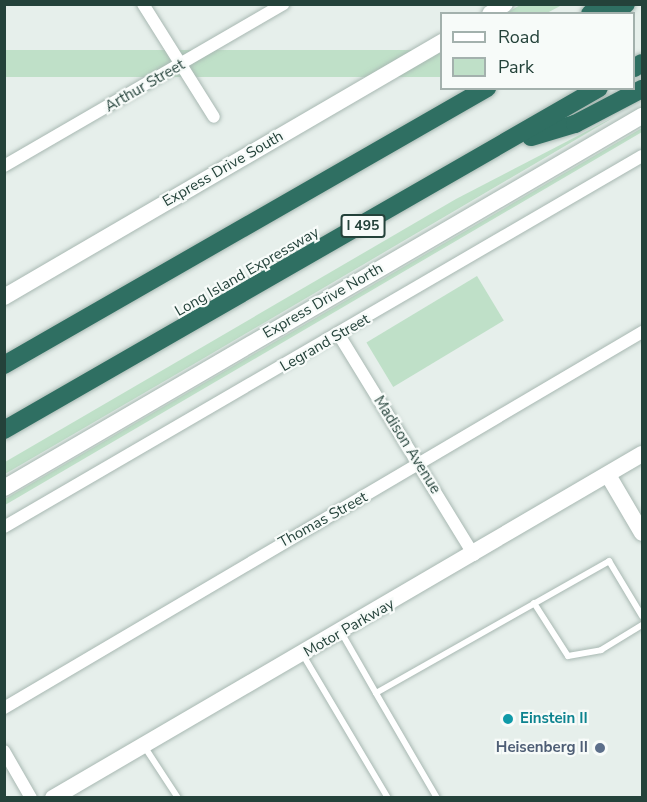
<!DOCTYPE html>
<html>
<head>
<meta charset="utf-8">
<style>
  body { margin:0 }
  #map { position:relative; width:647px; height:802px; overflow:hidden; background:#e6efeb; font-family:"Nunito Sans",sans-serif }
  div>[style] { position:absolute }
  .green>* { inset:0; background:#bfe0c8; transform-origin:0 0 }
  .roads { filter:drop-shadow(0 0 2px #a8b8b2) drop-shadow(0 0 2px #a8b8b2) }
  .lane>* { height:6px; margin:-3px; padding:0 3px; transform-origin:3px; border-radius:3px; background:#fff }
  .street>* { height:12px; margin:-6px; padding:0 6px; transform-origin:6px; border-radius:6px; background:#fff }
  .secondary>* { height:16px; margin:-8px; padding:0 8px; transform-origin:8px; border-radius:8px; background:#fff }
  .highway>* { height:18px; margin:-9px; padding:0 9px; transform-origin:9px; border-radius:9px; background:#2f6f62 }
  .dots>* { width:16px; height:16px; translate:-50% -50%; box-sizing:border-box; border:3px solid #f7fbf9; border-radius:50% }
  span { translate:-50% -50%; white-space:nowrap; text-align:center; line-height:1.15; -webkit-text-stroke:4.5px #f7fbf9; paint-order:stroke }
  .shield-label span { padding:2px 4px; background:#f7fbf9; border:2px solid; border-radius:4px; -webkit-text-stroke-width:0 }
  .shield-label { font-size:14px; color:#24423a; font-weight:700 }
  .street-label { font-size:15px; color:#24423a }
  .culture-label { font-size:15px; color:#0d838f; font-weight:700 }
  .left { translate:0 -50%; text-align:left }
  .service-label { font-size:15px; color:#4e5e75; font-weight:700 }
  .right { translate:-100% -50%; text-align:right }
  .frame { position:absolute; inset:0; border:6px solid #24423a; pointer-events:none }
  .legend { position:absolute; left:440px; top:12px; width:195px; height:78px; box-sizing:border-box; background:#f7fbf9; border:2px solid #a3b1ad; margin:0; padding:8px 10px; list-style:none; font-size:18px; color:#24423a }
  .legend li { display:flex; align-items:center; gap:12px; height:30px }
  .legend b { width:30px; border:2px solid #a3b1ad }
</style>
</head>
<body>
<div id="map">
  <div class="green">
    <i style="clip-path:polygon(520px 5px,562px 5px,547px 13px,505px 14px)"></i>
    <i style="left:441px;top:50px;width:27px;height:505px;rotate:90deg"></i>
    <i style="clip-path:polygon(616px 116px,199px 361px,5px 474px,5px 462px,456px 199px)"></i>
    <i style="clip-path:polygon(642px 128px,642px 132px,5px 505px,5px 499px)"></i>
    <i style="left:477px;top:276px;width:52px;height:129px;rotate:59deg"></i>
  </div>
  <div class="roads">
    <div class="lane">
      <i style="left:534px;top:603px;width:63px;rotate:57.3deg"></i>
      <i style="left:568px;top:656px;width:34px;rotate:-10deg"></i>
      <i style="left:601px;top:650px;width:48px;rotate:-31.4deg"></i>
      <i style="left:341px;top:632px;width:70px;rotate:60.2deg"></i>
      <i style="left:303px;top:655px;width:166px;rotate:59.3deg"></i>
      <i style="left:144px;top:746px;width:62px;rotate:56.8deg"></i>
      <i style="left:437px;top:798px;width:121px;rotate:-120.2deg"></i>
      <i style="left:376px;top:693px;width:268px;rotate:-29.5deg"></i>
      <i style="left:609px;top:561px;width:64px;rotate:59deg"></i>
    </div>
    <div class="street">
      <i style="left:143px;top:4px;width:133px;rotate:57.9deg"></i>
      <i style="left:4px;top:166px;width:323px;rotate:-30.1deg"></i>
      <i style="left:339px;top:335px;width:258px;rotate:58.5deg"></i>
      <i style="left:4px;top:527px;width:738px;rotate:-30.18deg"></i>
      <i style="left:4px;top:708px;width:741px;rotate:-30.51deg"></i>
      <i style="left:4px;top:751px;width:54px;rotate:60.1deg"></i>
    </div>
    <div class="secondary">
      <i style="left:490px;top:14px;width:18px;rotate:-34deg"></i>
      <i style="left:4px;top:297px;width:507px;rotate:-30.21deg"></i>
      <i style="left:608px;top:475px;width:67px;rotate:59.6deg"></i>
      <i style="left:4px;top:488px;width:739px;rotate:-30.25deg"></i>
      <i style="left:53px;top:798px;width:682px;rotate:-30.29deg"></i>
    </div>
    <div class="highway">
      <i style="left:590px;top:14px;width:15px;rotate:-42deg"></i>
      <i style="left:611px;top:14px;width:18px;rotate:-34deg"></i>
      <i style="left:634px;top:68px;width:9px;rotate:-32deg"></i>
      <i style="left:531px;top:137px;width:46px;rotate:-16.5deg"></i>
      <i style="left:575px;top:124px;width:76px;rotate:-27.6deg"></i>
      <i style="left:4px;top:365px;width:557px;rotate:-29.83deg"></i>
      <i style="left:4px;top:430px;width:686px;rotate:-29.89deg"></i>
    </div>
  </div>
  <div class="dots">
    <i style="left:508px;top:719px;background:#0f9aa8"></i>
    <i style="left:600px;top:748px;background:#5c6f8a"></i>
  </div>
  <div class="shield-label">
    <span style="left:363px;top:226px">I 495</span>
  </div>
  <div class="street-label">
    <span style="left:145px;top:86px;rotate:-30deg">Arthur Street</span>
    <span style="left:223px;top:169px;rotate:-30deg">Express Drive South</span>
    <span style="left:247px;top:272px;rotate:-30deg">Long Island Expressway</span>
    <span style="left:323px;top:301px;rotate:-30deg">Express Drive North</span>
    <span style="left:325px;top:343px;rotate:-30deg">Legrand Street</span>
    <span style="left:407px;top:445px;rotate:58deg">Madison Avenue</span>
    <span style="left:323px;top:520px;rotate:-29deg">Thomas Street</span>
    <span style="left:349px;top:628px;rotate:-30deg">Motor Parkway</span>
  </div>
  <div class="culture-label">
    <span class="left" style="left:520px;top:719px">Einstein II</span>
  </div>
  <div class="service-label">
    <span class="right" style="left:588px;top:748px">Heisenberg II</span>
  </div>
  <div class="frame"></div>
  <ul class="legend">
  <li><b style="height:8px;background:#fff"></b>Road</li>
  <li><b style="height:16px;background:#bfe0c8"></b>Park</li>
  </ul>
</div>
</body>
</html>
